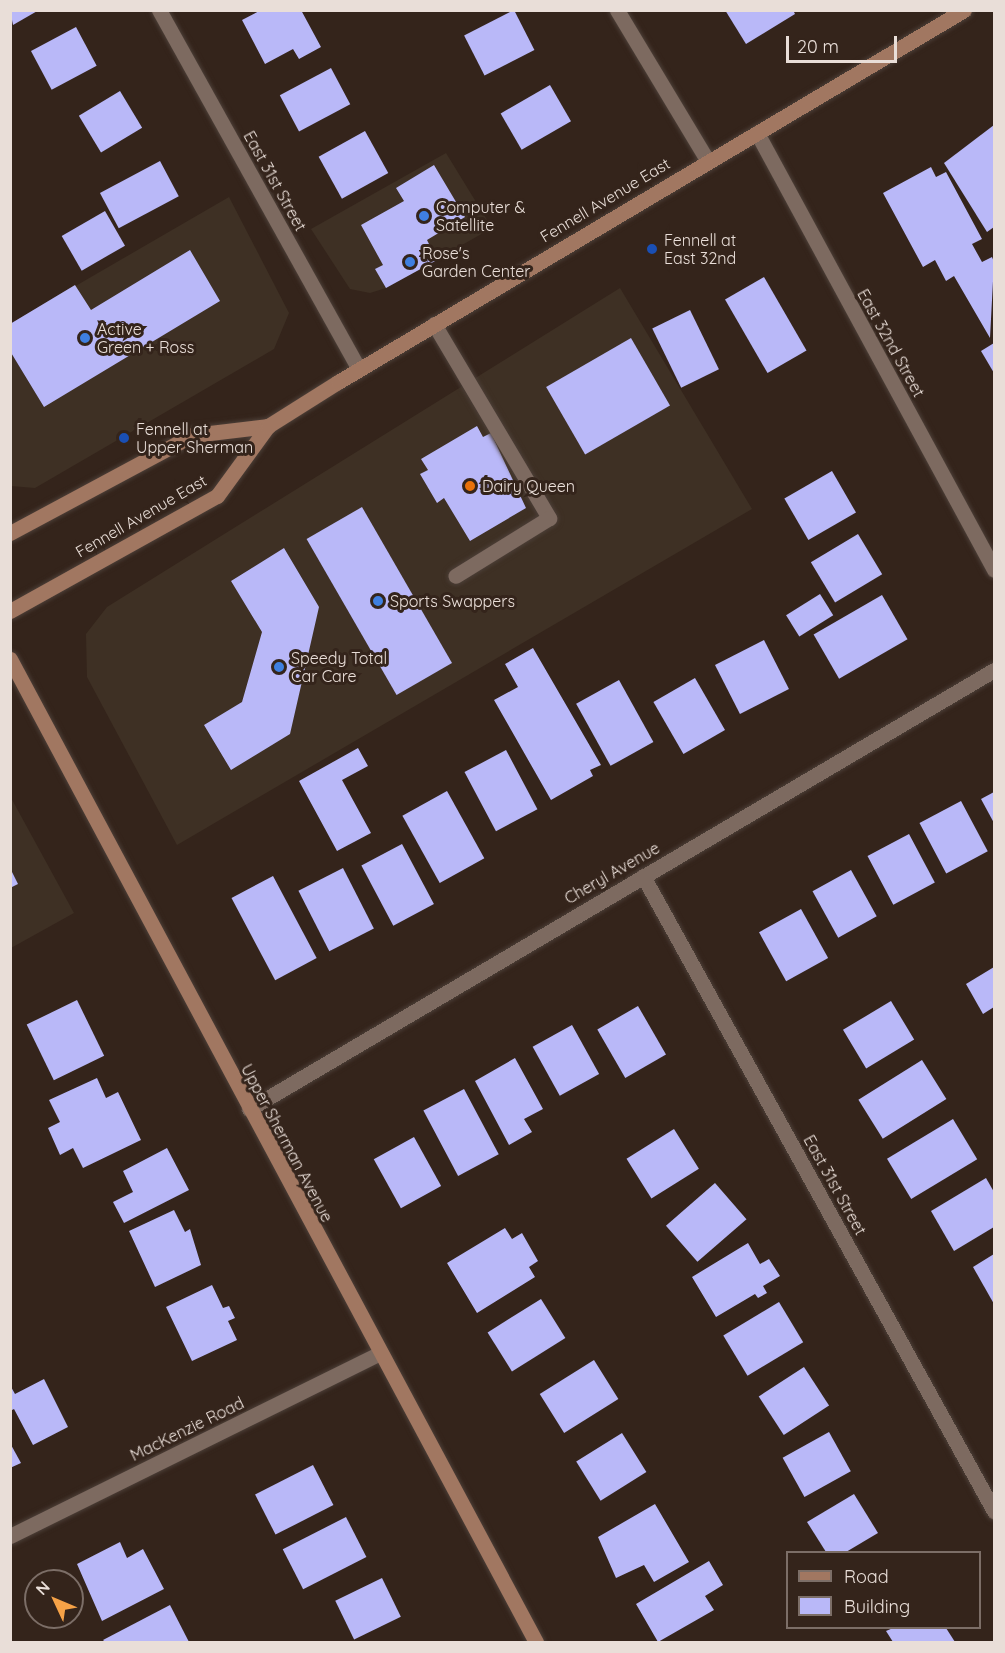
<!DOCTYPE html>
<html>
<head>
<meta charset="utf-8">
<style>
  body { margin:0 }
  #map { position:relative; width:1005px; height:1653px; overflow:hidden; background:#34241b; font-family:Quicksand,sans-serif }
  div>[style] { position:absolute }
  .commercial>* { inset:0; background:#3e3024 }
  .building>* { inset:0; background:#b9b8f8; transform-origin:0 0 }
  .roads { filter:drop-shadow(0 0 2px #4c3f38) drop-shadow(0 0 2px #4c3f38) }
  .service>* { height:15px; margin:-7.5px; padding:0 7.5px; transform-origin:7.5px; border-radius:7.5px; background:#7d6a60 }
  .minor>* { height:15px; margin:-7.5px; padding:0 7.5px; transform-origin:7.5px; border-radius:7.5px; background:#7d6a60 }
  .secondary>* { height:15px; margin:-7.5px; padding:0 7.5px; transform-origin:7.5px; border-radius:7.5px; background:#a17761 }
  .dots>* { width:16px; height:16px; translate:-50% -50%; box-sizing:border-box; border:3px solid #34241b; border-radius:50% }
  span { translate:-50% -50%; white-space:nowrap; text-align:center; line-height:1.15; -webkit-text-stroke:6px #34241b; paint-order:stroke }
  .street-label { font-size:16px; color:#e9ded8 }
  .poi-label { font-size:16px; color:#e9ded8 }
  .left { translate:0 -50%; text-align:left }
  .frame { position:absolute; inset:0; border:12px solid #e9ded8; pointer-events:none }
  .legend { position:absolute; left:786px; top:1551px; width:195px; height:78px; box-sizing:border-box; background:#34241b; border:2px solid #7c6e67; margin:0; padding:8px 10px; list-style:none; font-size:18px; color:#e9ded8 }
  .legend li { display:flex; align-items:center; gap:12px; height:30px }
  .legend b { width:30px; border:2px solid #7c6e67 }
  .north { position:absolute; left:24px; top:1569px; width:60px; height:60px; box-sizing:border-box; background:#34241b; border:2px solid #7c6e67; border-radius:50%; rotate:314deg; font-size:16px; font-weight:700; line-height:24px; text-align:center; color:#e9ded8 }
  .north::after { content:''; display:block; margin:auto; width:21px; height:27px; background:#f6a247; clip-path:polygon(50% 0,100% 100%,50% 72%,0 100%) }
  .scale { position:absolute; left:786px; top:36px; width:111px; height:27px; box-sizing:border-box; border:3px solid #e9ded8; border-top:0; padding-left:8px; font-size:18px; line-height:21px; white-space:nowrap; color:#e9ded8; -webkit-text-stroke:4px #34241b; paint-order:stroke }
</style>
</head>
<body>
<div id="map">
  <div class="commercial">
    <i style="clip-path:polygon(446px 153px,492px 228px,386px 288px,370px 293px,350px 289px,311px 229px)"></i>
    <i style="clip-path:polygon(229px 197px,289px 313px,274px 349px,35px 488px,11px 486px,10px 324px)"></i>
    <i style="clip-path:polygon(620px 288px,752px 509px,177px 845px,87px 677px,86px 634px,107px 607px)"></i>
    <i style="clip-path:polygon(10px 796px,74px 913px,11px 948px,10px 948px)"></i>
  </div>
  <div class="building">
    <i style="clip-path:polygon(10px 10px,39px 10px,13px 25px)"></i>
    <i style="clip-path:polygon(261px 10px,301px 10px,321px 47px,299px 59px,293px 49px,265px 64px,242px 20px)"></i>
    <i style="left:514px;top:10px;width:45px;height:56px;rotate:63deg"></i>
    <i style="clip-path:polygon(725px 10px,793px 10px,795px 14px,746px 44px)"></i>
    <i style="left:76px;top:27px;width:44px;height:51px;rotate:62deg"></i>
    <i style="left:331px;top:68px;width:41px;height:58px;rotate:62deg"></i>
    <i style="left:550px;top:85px;width:42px;height:57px;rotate:60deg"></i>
    <i style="left:120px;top:91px;width:43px;height:48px;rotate:59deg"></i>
    <i style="clip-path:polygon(994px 125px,994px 227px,987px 232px,944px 163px)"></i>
    <i style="left:365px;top:131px;width:48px;height:53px;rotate:61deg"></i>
    <i style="left:160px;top:161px;width:40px;height:68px;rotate:62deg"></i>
    <i style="clip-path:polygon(434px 165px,465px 217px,427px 240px,437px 260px,386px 288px,375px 269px,383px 265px,361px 225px,404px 201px,396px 188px)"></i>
    <i style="clip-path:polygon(931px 167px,936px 177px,946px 172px,982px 239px,972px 244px,982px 262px,992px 257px,994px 262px,990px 338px,954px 276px,946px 281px,935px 260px,923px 267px,883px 193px)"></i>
    <i style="left:105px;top:211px;width:40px;height:50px;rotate:60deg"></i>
    <i style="clip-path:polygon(190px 250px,220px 301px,44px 407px,10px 351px,10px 324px,75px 285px,91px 310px)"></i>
    <i style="left:764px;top:277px;width:85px;height:45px;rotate:60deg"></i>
    <i style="left:690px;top:310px;width:66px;height:42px;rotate:64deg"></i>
    <i style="left:631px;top:338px;width:78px;height:98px;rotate:60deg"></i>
    <i style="clip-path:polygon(994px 343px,994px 373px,981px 351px)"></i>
    <i style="clip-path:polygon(477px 426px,483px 437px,491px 433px,526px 508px,470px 541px,444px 498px,437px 503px,420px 474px,428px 470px,421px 459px)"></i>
    <i style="left:832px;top:471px;width:48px;height:55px;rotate:60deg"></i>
    <i style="left:362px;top:507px;width:180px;height:64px;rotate:60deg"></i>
    <i style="left:858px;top:534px;width:47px;height:55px;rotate:59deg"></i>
    <i style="clip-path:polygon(284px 548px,319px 607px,290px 734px,231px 770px,204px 725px,242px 702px,262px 632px,231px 581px)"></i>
    <i style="left:820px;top:594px;width:25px;height:40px;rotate:58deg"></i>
    <i style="left:882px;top:595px;width:51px;height:79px;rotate:60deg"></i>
    <i style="left:764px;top:640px;width:55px;height:55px;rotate:63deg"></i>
    <i style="clip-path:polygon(533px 648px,601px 765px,590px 770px,593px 776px,551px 800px,494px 700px,518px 687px,505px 664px)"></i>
    <i style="left:695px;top:678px;width:60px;height:48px;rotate:60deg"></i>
    <i style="left:619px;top:680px;width:71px;height:49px;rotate:61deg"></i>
    <i style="clip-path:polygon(358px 748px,368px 766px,342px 780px,371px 833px,337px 851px,299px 781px)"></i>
    <i style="left:506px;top:750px;width:67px;height:47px;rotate:62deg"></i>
    <i style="left:447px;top:791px;width:77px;height:51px;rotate:61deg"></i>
    <i style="clip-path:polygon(994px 792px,994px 823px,981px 799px)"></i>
    <i style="left:961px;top:801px;width:57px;height:47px;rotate:62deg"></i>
    <i style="left:909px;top:834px;width:55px;height:47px;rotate:62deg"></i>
    <i style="left:402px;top:844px;width:68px;height:46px;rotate:62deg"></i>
    <i style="clip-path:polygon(10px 868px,18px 884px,10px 888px)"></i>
    <i style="left:343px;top:868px;width:68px;height:50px;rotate:63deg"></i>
    <i style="left:851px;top:870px;width:53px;height:44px;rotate:61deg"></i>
    <i style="left:273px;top:876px;width:93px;height:47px;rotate:62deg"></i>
    <i style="left:801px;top:909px;width:56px;height:48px;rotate:61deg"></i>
    <i style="clip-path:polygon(994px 967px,994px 1007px,983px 1014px,966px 984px)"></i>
    <i style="left:77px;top:1000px;width:62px;height:56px;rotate:64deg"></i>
    <i style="left:891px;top:1001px;width:45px;height:56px;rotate:59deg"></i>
    <i style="left:638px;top:1006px;width:56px;height:47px;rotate:60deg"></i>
    <i style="left:572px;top:1025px;width:56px;height:45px;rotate:61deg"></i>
    <i style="clip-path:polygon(515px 1058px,543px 1109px,524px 1119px,532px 1132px,509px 1145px,475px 1081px)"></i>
    <i style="left:922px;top:1060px;width:46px;height:75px;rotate:58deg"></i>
    <i style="clip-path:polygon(97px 1078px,106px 1098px,118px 1092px,141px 1140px,83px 1168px,73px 1148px,60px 1155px,48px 1128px,60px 1122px,49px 1100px)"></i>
    <i style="left:464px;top:1089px;width:74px;height:46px;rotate:62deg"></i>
    <i style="left:953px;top:1119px;width:47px;height:77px;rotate:59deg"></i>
    <i style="left:674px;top:1129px;width:47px;height:56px;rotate:58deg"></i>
    <i style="left:414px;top:1137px;width:56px;height:46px;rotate:61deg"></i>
    <i style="clip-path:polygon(167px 1148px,189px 1190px,124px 1223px,113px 1202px,133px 1192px,123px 1171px)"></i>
    <i style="clip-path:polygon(986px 1178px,994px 1192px,994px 1227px,954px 1251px,931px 1211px)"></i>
    <i style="left:715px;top:1183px;width:48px;height:65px;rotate:49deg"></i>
    <i style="clip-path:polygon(174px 1210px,185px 1232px,190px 1229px,201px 1265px,155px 1287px,129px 1231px)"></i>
    <i style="clip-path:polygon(505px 1228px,512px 1239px,522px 1233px,538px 1261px,529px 1267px,535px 1277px,477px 1313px,447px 1263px)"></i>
    <i style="clip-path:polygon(748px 1243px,760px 1264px,769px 1259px,780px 1276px,763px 1286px,767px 1293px,758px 1298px,755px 1294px,716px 1317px,692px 1277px)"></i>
    <i style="clip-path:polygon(994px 1254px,994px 1304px,973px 1267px)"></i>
    <i style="clip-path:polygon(212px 1285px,223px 1308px,229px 1306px,235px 1318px,228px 1321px,237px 1340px,192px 1361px,166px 1307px)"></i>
    <i style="left:541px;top:1299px;width:46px;height:63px;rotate:58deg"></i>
    <i style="left:779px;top:1302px;width:47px;height:65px;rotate:59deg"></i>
    <i style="left:594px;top:1360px;width:46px;height:64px;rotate:58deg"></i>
    <i style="left:804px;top:1367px;width:46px;height:54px;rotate:57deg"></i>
    <i style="clip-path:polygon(44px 1379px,68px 1427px,33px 1445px,14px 1409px,10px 1411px,10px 1385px,15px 1394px)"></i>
    <i style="left:829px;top:1432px;width:45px;height:53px;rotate:61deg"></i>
    <i style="left:622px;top:1433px;width:46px;height:54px;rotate:58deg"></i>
    <i style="clip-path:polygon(10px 1443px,21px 1463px,10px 1468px)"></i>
    <i style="left:313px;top:1465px;width:45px;height:65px;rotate:63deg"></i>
    <i style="clip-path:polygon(854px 1494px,878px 1533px,846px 1552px,826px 1552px,807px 1522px)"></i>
    <i style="clip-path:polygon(655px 1504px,689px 1562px,654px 1582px,644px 1565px,616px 1578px,598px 1537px)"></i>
    <i style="left:346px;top:1517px;width:45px;height:71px;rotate:63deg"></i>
    <i style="clip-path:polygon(120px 1542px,127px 1558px,143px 1549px,164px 1589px,102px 1621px,77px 1564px)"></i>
    <i style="clip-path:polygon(709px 1561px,723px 1585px,705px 1596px,714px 1610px,658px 1642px,636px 1604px)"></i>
    <i style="left:382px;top:1578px;width:43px;height:52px;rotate:64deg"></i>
    <i style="clip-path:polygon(170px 1605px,189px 1642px,105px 1642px,103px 1640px)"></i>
    <i style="clip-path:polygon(893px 1628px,946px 1628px,955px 1642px,893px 1642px,886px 1631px)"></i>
  </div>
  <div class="roads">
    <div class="service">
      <i style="left:434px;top:324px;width:226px;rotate:59.3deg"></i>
      <i style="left:549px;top:518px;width:110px;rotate:148.3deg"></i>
    </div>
    <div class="minor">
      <i style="left:159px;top:10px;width:411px;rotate:60.9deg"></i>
      <i style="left:617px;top:10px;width:175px;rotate:59deg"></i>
      <i style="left:757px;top:133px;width:497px;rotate:61.5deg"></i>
      <i style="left:643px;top:876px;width:726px;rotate:61.07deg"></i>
      <i style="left:249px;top:1109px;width:865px;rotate:-30.51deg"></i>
      <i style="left:10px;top:1536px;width:411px;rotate:-26.3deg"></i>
    </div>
    <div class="secondary">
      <i style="left:10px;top:533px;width:208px;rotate:-28.2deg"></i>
      <i style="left:193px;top:435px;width:76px;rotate:-6.8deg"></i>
      <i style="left:10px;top:611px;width:237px;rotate:-29.1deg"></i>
      <i style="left:217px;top:496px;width:87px;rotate:-53.9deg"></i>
      <i style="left:268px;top:426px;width:83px;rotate:-32.2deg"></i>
      <i style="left:338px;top:382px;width:728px;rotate:-30.72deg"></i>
      <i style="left:10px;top:659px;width:1115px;rotate:61.85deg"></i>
    </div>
  </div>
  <div class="dots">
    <i style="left:424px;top:216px;background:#3f7fe0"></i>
    <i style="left:652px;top:249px;background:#1a4fb4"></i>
    <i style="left:410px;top:262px;background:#3f7fe0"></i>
    <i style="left:85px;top:338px;background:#3f7fe0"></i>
    <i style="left:124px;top:438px;background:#1a4fb4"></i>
    <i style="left:470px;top:486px;background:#e8710a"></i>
    <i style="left:378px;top:601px;background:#3f7fe0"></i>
    <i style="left:279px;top:667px;background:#3f7fe0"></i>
  </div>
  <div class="street-label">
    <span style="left:275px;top:181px;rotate:61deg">East 31st Street</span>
    <span style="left:605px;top:200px;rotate:-31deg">Fennell Avenue East</span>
    <span style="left:891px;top:343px;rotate:61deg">East 32nd Street</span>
    <span style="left:141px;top:516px;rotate:-30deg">Fennell Avenue East</span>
    <span style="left:612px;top:873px;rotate:-30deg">Cheryl Avenue</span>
    <span style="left:287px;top:1143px;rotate:62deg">Upper Sherman Avenue</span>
    <span style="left:835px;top:1185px;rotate:61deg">East 31st Street</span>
    <span style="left:187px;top:1429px;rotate:-26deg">MacKenzie Road</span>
  </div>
  <div class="poi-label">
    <span class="left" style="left:436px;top:216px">Computer &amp;<br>Satellite</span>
    <span class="left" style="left:664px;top:249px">Fennell at<br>East 32nd</span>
    <span class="left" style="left:422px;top:262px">Rose's<br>Garden Center</span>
    <span class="left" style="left:97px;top:338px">Active<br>Green + Ross</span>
    <span class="left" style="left:136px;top:438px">Fennell at<br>Upper Sherman</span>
    <span class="left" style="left:482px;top:486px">Dairy Queen</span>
    <span class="left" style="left:390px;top:601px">Sports Swappers</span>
    <span class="left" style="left:291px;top:667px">Speedy Total<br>Car Care</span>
  </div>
  <div class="frame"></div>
  <ul class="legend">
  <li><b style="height:8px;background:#a17761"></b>Road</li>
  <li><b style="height:16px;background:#b9b8f8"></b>Building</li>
  </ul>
  <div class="north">N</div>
  <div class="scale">20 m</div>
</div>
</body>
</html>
